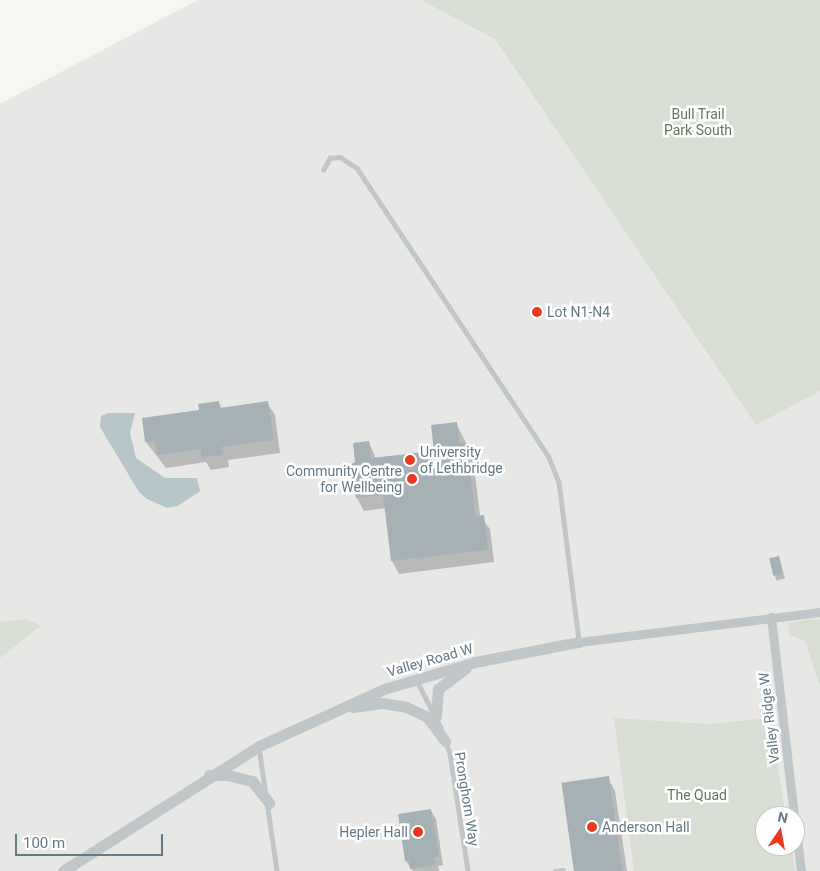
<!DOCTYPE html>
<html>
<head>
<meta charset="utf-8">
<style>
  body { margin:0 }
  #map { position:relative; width:820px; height:871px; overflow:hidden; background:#f7f6f3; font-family:Roboto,sans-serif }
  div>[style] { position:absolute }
  .built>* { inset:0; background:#e7e8e6 }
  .green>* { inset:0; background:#d8ded4 }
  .water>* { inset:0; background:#b7c6c8 }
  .shadow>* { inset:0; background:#0003; transform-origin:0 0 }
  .building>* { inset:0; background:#a6b1b5; transform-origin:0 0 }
  .service>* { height:4.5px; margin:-2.25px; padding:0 2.25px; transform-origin:2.25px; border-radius:2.25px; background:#c1c7c9 }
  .minor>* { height:9px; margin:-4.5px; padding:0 4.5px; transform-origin:4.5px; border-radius:4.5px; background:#c1c7c9 }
  .tertiary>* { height:11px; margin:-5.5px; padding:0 5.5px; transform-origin:5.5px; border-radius:5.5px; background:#c1c7c9 }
  .dots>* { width:14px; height:14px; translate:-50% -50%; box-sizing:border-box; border:2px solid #fff; border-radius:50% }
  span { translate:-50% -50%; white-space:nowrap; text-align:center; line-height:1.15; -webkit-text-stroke:5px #fff; paint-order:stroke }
  .park-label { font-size:14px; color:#66775f }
  .poi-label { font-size:14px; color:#647a85 }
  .left { translate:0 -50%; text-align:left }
  .right { translate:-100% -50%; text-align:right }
  .street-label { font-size:14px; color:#647a85 }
  .north { position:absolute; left:755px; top:806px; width:50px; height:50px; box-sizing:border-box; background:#fff; border:1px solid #c1cace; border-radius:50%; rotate:12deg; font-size:14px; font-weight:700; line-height:20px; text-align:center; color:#647a85 }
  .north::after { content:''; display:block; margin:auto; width:18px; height:22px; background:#e93a21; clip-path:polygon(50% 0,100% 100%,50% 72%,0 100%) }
  .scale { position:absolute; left:15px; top:834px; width:148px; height:22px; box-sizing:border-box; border:2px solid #647a85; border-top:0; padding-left:6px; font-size:15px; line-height:18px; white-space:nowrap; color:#647a85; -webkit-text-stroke:4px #fff; paint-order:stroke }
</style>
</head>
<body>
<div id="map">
  <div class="built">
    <i style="clip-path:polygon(evenodd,198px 0,598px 0,820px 46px,820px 871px,0 871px,0 104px,198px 0,765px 816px,795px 816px,795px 846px,765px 846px,765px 816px)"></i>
  </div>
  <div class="green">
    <i style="clip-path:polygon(421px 0,820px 0,820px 391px,756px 425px,495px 39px)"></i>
    <i style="clip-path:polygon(26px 619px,41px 626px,0 658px,0 622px)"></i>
    <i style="clip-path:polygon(812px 619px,820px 620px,820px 687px,805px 641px,789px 635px,789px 623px)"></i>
    <i style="clip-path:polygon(614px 718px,709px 724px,770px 718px,786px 816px,765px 816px,765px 846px,791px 846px,795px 871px,634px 871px)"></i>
  </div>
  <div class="water">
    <i style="clip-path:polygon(108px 413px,135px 413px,130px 433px,136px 458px,165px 478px,197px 478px,200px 491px,178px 506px,167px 508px,147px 499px,139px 492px,100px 427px,101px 416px)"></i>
  </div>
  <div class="shadow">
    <i style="clip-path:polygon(218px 402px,222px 409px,267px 403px,275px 415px,280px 453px,228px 460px,229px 467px,211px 470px,206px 462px,166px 468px,146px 442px)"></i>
    <i style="clip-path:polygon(456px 423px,473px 457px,480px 516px,490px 529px,494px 562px,399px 574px,392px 561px,386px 508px,364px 511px,357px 498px,353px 464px,369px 442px,376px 459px,435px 452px)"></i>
    <i style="left:779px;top:557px;width:22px;height:9px;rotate:74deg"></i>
    <i style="clip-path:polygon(608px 778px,615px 791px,627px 871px,576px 871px)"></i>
    <i style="clip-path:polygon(431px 811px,436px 819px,443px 865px,438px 866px,439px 871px,413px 871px,406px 861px)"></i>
  </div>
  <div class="building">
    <i style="clip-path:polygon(219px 401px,220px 408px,268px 401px,274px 440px,221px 447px,223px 455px,202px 457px,201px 449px,157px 455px,155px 441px,145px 442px,142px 418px,199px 410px,198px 404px)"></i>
    <i style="clip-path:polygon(457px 422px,459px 444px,467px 443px,475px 516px,484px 515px,488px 550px,391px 561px,383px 495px,356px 498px,351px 464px,355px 462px,353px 443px,369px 441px,371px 458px,434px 451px,431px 425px)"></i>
    <i style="left:779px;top:556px;width:18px;height:10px;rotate:77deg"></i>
    <i style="left:609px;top:776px;width:96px;height:48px;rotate:82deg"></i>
    <i style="clip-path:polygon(431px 809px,439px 857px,434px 857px,435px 865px,410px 869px,409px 861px,405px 861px,398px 814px)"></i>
  </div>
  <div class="service">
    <i style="left:323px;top:170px;width:14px;rotate:-60deg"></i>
    <i style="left:330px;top:158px;width:10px;rotate:-6deg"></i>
    <i style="left:340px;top:157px;width:20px;rotate:33deg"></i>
    <i style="left:357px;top:168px;width:345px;rotate:56.4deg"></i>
    <i style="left:548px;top:455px;width:29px;rotate:68deg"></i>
    <i style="left:559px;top:482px;width:159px;rotate:82.8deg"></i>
    <i style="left:417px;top:681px;width:53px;rotate:62.9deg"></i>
    <i style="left:446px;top:742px;width:12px;rotate:70deg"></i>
    <i style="left:450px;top:753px;width:119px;rotate:81.3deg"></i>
    <i style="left:259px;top:747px;width:125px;rotate:81.7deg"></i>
    <i style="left:555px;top:871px;width:8px;rotate:-7deg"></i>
  </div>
  <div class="minor">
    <i style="left:771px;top:617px;width:200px;rotate:83.4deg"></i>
    <i style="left:579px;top:642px;width:243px;rotate:-7.1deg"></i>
    <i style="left:795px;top:821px;width:50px;rotate:83.2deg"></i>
  </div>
  <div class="tertiary">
    <i style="left:353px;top:707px;width:29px;rotate:-8deg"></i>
    <i style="left:382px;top:703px;width:24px;rotate:9deg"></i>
    <i style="left:406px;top:707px;width:23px;rotate:25deg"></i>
    <i style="left:427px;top:717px;width:30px;rotate:53deg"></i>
    <i style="left:436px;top:716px;width:27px;rotate:-86deg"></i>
    <i style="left:438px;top:689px;width:35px;rotate:-37deg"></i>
    <i style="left:209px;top:775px;width:19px"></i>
    <i style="left:228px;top:775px;width:25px;rotate:14deg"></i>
    <i style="left:252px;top:781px;width:28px;rotate:52deg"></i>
    <i style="left:63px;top:871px;width:232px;rotate:-32.5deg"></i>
    <i style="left:259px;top:746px;width:137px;rotate:-24.5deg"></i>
    <i style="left:384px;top:689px;width:95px;rotate:-16.5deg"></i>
    <i style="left:475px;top:662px;width:106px;rotate:-10.9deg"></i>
  </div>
  <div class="dots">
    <i style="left:537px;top:312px;background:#e93a21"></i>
    <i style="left:410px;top:460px;background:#e93a21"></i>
    <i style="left:412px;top:479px;background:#e93a21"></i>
    <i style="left:592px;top:827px;background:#e93a21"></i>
    <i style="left:418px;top:832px;background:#e93a21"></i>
  </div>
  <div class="park-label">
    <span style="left:698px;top:122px">Bull Trail<br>Park South</span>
    <span style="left:697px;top:795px">The Quad</span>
  </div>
  <div class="poi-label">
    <span class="left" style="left:547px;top:312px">Lot N1-N4</span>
    <span class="left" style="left:420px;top:460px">University<br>of Lethbridge</span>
    <span class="right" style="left:402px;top:479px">Community Centre<br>for Wellbeing</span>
    <span class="left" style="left:602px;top:827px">Anderson Hall</span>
    <span class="right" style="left:408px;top:832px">Hepler Hall</span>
  </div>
  <div class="street-label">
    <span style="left:430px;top:660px;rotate:-16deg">Valley Road W</span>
    <span style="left:769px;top:718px;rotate:-97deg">Valley Ridge W</span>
    <span style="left:467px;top:799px;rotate:81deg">Pronghorn Way</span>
  </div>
  <div class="north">N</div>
  <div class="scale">100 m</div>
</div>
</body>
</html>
